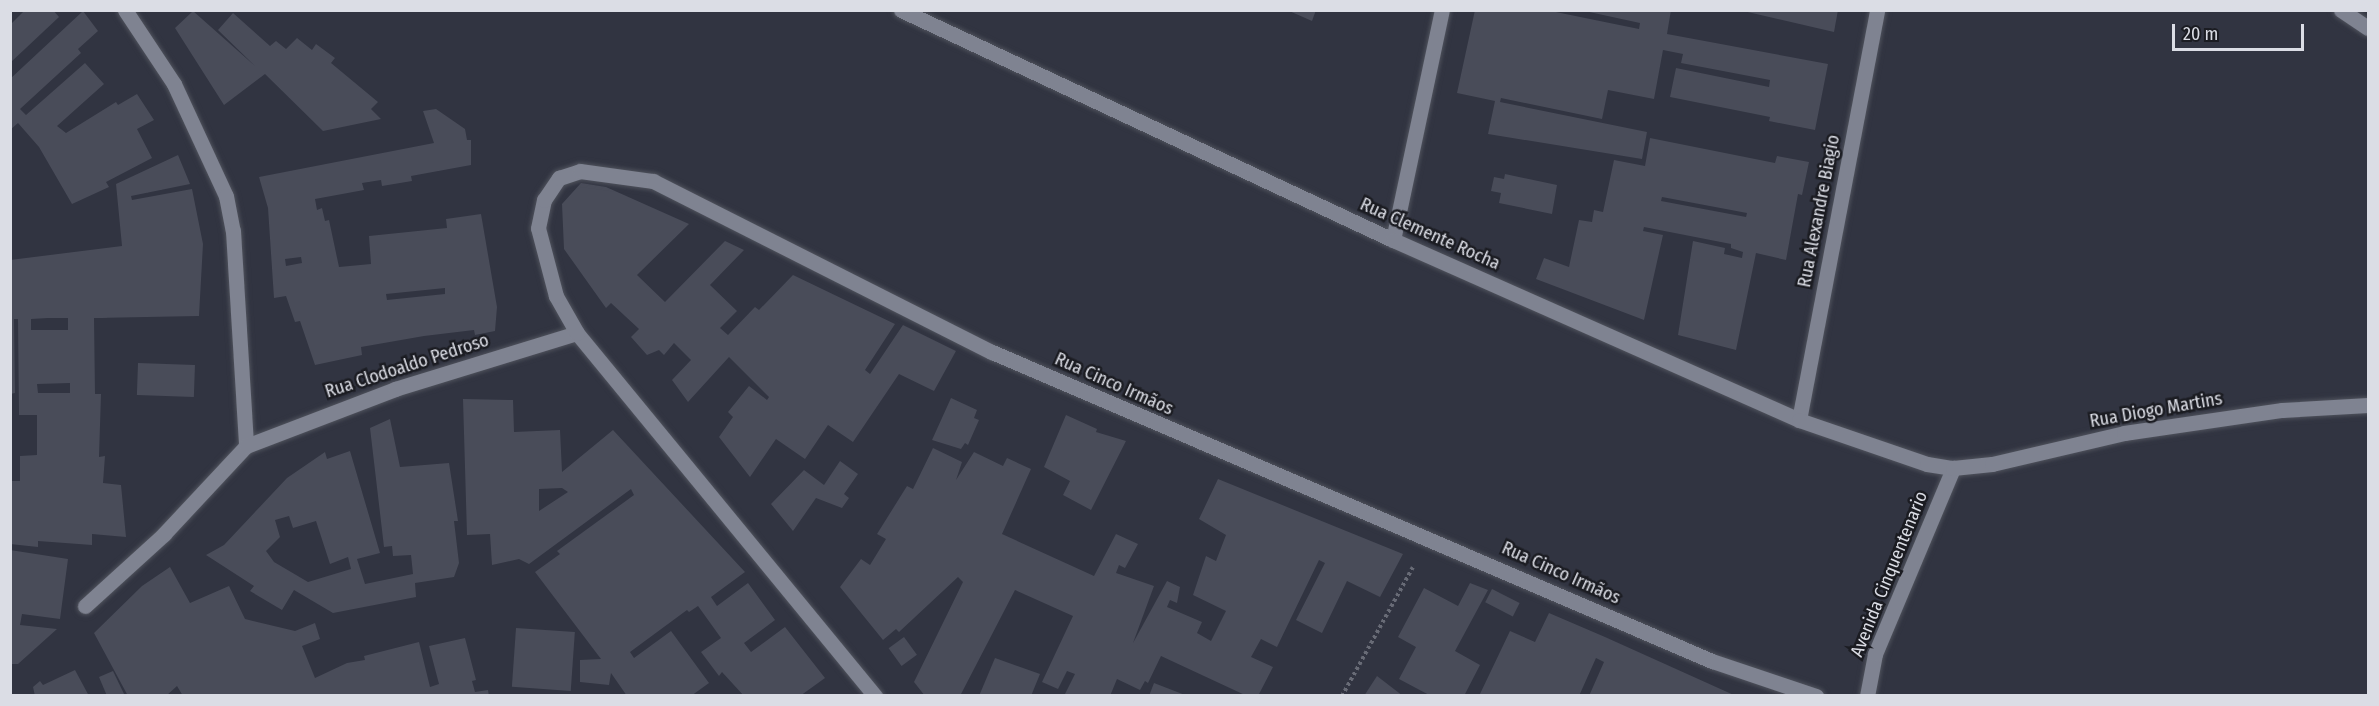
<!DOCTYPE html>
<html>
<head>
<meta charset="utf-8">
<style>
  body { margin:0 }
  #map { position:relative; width:2379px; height:706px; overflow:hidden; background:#313441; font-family:"Fira Sans Condensed",sans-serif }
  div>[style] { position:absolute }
  .building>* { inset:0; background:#494c59; transform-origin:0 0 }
  .path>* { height:4px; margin-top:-2px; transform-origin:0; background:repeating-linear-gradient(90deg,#686b76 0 3px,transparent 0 6px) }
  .roads { filter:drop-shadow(0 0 2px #4f525c) drop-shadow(0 0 2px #4f525c) }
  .minor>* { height:15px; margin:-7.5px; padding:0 7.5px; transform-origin:7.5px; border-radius:7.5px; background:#7f8391 }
  .tertiary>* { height:15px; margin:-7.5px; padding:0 7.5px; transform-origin:7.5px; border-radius:7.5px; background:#7f8391 }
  span { translate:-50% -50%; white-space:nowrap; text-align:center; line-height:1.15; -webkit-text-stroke:5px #1b1c22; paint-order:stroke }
  .street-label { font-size:18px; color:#dbdde5 }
  .frame { position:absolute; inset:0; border:12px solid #dbdde5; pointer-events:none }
  .scale { position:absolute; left:2172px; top:24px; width:132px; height:27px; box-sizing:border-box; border:3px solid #dbdde5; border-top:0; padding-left:8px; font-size:18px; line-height:21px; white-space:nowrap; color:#dbdde5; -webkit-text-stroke:4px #1b1c22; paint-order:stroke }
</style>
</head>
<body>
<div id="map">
  <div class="building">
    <i style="clip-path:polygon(25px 10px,53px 10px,59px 17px,10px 63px,10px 25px)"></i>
    <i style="clip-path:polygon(1287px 10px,1316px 10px,1312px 21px)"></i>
    <i style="clip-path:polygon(1475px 10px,1546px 10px,1639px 29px,1640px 23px,1580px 10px,1671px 10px,1667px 34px,1828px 64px,1815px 130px,1769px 121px,1770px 117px,1670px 97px,1676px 68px,1769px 87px,1770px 80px,1681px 63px,1683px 54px,1663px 50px,1654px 99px,1608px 90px,1602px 119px,1501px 98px,1500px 102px,1647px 132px,1642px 159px,1488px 134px,1495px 101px,1457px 93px)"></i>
    <i style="clip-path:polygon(1739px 10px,1838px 10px,1834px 32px)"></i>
    <i style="clip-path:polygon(83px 11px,98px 31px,78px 49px,81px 53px,20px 109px,26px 115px,85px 63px,104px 84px,57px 126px,66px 133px,116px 102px,118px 105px,137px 94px,154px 120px,137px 129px,152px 158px,106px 182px,109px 187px,72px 204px,39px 147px,18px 123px,10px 130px,10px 79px)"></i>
    <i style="clip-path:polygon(193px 11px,255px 66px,218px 30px,233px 13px,270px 46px,276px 41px,286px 49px,297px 38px,312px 50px,316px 44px,335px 58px,331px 63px,378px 102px,371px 109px,381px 119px,323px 131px,265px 74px,224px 105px,175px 28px)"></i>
    <i style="clip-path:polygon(evenodd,436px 109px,465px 129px,467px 140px,471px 140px,471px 165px,411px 176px,412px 181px,382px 186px,381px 180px,362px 183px,364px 190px,315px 199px,317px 210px,322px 208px,325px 221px,329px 220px,339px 267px,371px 264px,369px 236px,447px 228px,446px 219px,481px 214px,497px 307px,495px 331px,475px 335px,474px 330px,424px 336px,361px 347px,362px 355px,315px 365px,300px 321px,295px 322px,286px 296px,274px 298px,268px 208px,259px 177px,434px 143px,423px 111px,436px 109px,301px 257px,302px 263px,286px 266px,285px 259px,301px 257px,436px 109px,445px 288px,445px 294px,387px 300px,386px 294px,445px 288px)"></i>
    <i style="clip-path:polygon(evenodd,1650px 138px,1775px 163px,1777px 156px,1809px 162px,1802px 195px,1798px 194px,1786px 260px,1756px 253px,1736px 350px,1678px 335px,1693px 241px,1725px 248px,1724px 254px,1742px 258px,1743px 252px,1731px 248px,1731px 244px,1644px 227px,1643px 231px,1663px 235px,1644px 320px,1536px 279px,1544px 258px,1569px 267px,1579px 220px,1592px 222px,1594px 210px,1603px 212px,1614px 160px,1645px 166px,1650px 138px,1662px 197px,1747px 213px,1746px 217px,1661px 201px,1662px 197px)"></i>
    <i style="clip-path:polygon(evenodd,178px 155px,190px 184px,131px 196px,132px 200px,192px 189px,203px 244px,199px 316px,94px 318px,95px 394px,101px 394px,99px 457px,105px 456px,103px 483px,121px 485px,126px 537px,92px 534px,92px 545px,38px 541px,38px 547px,10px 544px,10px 481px,20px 481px,20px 456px,37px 455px,37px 415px,19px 415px,18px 319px,14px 319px,15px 393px,10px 394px,10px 260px,122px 246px,116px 184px,178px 155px,48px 318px,68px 318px,68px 330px,31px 330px,31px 319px,48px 318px,178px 155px,70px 383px,70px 393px,38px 393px,37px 384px,70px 383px)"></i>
    <i style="clip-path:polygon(1505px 174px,1557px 185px,1552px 214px,1499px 203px,1501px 193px,1491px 191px,1494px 177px,1504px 179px)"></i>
    <i style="clip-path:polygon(581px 183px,606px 187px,689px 224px,637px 275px,665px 302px,725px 241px,744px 250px,710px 285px,737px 311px,720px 328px,728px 335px,755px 307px,759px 310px,793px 275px,895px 324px,865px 370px,870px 374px,903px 325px,956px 351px,934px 391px,899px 374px,853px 442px,828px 425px,805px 459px,776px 439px,750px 477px,719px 437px,733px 417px,728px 412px,749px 386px,767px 400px,769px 397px,729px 357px,688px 402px,672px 380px,691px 360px,674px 343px,664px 355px,659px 350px,647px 355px,631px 337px,639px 329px,611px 303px,606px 308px,564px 249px,562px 204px)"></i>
    <i style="left:138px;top:363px;width:57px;height:32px;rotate:2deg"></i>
    <i style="clip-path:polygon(951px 398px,977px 410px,974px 418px,979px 420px,968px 445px,965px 443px,961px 449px,932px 440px)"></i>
    <i style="clip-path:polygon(evenodd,463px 399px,513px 400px,514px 432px,560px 430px,562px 472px,613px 430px,745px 572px,711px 597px,717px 606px,748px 583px,775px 620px,744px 643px,751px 652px,785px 627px,825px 678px,800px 696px,744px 696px,722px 672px,719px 676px,701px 652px,721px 638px,698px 606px,689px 612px,687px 610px,630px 652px,634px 658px,671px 631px,709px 683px,691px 696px,627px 696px,611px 673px,609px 685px,580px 682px,580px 660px,601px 659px,535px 572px,560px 554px,557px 551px,634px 495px,631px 489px,529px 564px,519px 559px,492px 565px,490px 534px,467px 535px,463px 399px,562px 488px,568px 492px,539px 511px,539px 489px,562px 488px)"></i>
    <i style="clip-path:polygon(1066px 415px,1097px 429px,1096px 432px,1126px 441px,1091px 510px,1063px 495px,1070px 481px,1044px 467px)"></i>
    <i style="clip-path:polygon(evenodd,390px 419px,400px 467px,449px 463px,458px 521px,454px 521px,459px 563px,454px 577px,415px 583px,416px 597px,333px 613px,294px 590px,282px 610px,250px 591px,254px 586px,206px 555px,224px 545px,287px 478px,325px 452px,327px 459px,350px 451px,380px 553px,357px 559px,365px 584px,413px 574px,411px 555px,393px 556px,392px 546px,384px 547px,370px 428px,390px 419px,289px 516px,293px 528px,316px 521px,330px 564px,348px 557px,351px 569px,308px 582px,274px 562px,266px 551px,280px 537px,275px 520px,289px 516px)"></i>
    <i style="clip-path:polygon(933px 448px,962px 462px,956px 480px,974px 452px,1003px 466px,1007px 458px,1031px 469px,1002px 534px,1094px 576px,1116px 534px,1138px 544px,1125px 568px,1119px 565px,1116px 573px,1154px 586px,1133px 643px,1167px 581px,1180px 587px,1177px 603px,1170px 600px,1167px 607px,1202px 622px,1197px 633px,1211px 641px,1226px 611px,1193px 595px,1206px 556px,1216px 561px,1226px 535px,1199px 519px,1218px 479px,1403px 554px,1380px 597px,1347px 581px,1322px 633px,1296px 620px,1325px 563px,1319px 560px,1277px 647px,1261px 639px,1251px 657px,1273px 667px,1258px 696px,1247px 696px,1161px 656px,1148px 683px,1145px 681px,1140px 690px,1117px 679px,1110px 696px,1064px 696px,1075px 674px,1067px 671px,1058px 689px,1042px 682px,1073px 616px,1015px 590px,960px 696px,925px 696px,914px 682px,963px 582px,958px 577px,899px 632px,896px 629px,883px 640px,840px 587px,861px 559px,870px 565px,886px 539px,877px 534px,907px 486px,913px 489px)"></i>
    <i style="clip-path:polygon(840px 461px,858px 474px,844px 494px,849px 498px,842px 508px,816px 498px,793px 531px,771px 504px,804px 470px,824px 485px)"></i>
    <i style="clip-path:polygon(10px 550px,68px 559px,60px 619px,22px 614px,20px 625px,57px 629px,18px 664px,10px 664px)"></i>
    <i style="clip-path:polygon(170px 567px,190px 603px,229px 586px,245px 619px,295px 631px,315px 623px,320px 639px,302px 646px,315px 678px,347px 663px,365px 660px,364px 656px,419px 642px,430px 687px,439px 684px,429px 646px,465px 638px,476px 680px,472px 681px,475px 692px,488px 690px,489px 696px,183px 696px,177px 686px,166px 696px,128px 696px,94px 633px,142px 586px)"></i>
    <i style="clip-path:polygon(1470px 583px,1488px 590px,1455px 651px,1480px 665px,1464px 696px,1431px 696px,1399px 679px,1416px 647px,1398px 637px,1424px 588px,1458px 606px)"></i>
    <i style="left:1492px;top:589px;width:31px;height:15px;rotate:27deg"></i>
    <i style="clip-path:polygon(1549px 613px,1605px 637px,1736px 696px,1589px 696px,1604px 662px,1596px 658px,1579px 696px,1479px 696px,1510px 631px,1535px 642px)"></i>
    <i style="left:516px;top:628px;width:59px;height:59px;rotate:4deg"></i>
    <i style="left:904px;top:637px;width:22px;height:19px;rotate:54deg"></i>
    <i style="clip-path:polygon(995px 658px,1040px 674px,1031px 696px,979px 696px)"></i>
    <i style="clip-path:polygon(75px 670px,89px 696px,35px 696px,33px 687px,40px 681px,43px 685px)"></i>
    <i style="clip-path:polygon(113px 671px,125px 696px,107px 696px,99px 677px)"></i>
    <i style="clip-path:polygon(1377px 676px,1403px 696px,1364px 696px)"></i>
    <i style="clip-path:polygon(1154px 683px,1185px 695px,1185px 696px,1149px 696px)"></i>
  </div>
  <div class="path">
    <i style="left:1342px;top:696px;width:147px;rotate:-61.2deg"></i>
  </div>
  <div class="roads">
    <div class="minor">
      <i style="left:125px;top:10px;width:89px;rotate:56.5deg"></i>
      <i style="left:174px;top:84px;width:123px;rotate:65.1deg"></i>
      <i style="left:226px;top:196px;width:36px;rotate:79deg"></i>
      <i style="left:233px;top:231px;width:215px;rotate:86.5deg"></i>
      <i style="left:2341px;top:10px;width:32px;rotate:34deg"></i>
      <i style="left:1393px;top:240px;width:235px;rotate:-78deg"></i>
      <i style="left:1799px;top:420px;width:417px;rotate:-79.2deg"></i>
      <i style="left:85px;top:606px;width:107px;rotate:-42.3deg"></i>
      <i style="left:164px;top:534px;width:120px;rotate:-47deg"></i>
      <i style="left:246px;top:446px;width:160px;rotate:-20.9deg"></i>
      <i style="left:395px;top:389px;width:190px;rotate:-17.1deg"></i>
      <i style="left:875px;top:696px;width:470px;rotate:-129.4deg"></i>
      <i style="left:577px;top:333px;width:43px;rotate:-119.6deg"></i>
      <i style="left:556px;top:296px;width:70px;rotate:-104.8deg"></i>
      <i style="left:538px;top:228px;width:29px;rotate:-78deg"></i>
      <i style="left:544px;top:200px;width:27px;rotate:-56deg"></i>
      <i style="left:559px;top:178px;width:22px;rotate:-18deg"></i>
      <i style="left:580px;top:171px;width:74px;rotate:7.8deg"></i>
      <i style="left:653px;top:181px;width:380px;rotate:26.8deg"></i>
      <i style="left:992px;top:352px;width:784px;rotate:23.23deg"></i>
      <i style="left:1712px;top:661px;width:110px;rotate:18.6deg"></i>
      <i style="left:1867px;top:696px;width:43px;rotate:-79.2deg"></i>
      <i style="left:1875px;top:654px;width:202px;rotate:-67.2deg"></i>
    </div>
    <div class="tertiary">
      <i style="left:901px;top:10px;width:543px;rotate:25.06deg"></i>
      <i style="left:1393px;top:240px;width:444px;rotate:23.9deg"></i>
      <i style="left:1799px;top:420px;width:135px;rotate:19deg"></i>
      <i style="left:1927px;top:464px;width:26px;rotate:9deg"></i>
      <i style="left:1953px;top:468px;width:39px;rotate:-6deg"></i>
      <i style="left:1992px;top:464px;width:136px;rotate:-13.2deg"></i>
      <i style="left:2124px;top:433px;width:160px;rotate:-8.3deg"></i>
      <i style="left:2282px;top:410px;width:86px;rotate:-3.3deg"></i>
    </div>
  </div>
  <div class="street-label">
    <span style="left:1819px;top:211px;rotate:-79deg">Rua Alexandre Biagio</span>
    <span style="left:1430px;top:234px;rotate:24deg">Rua Clemente Rocha</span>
    <span style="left:407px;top:366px;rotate:-18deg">Rua Clodoaldo Pedroso</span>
    <span style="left:1114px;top:384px;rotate:24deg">Rua Cinco Irmãos</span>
    <span style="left:2156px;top:410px;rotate:-10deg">Rua Diogo Martins</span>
    <span style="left:1561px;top:573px;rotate:24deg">Rua Cinco Irmãos</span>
    <span style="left:1889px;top:574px;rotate:-68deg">Avenida Cinquentenario</span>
  </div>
  <div class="frame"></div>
  <div class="scale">20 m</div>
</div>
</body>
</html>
